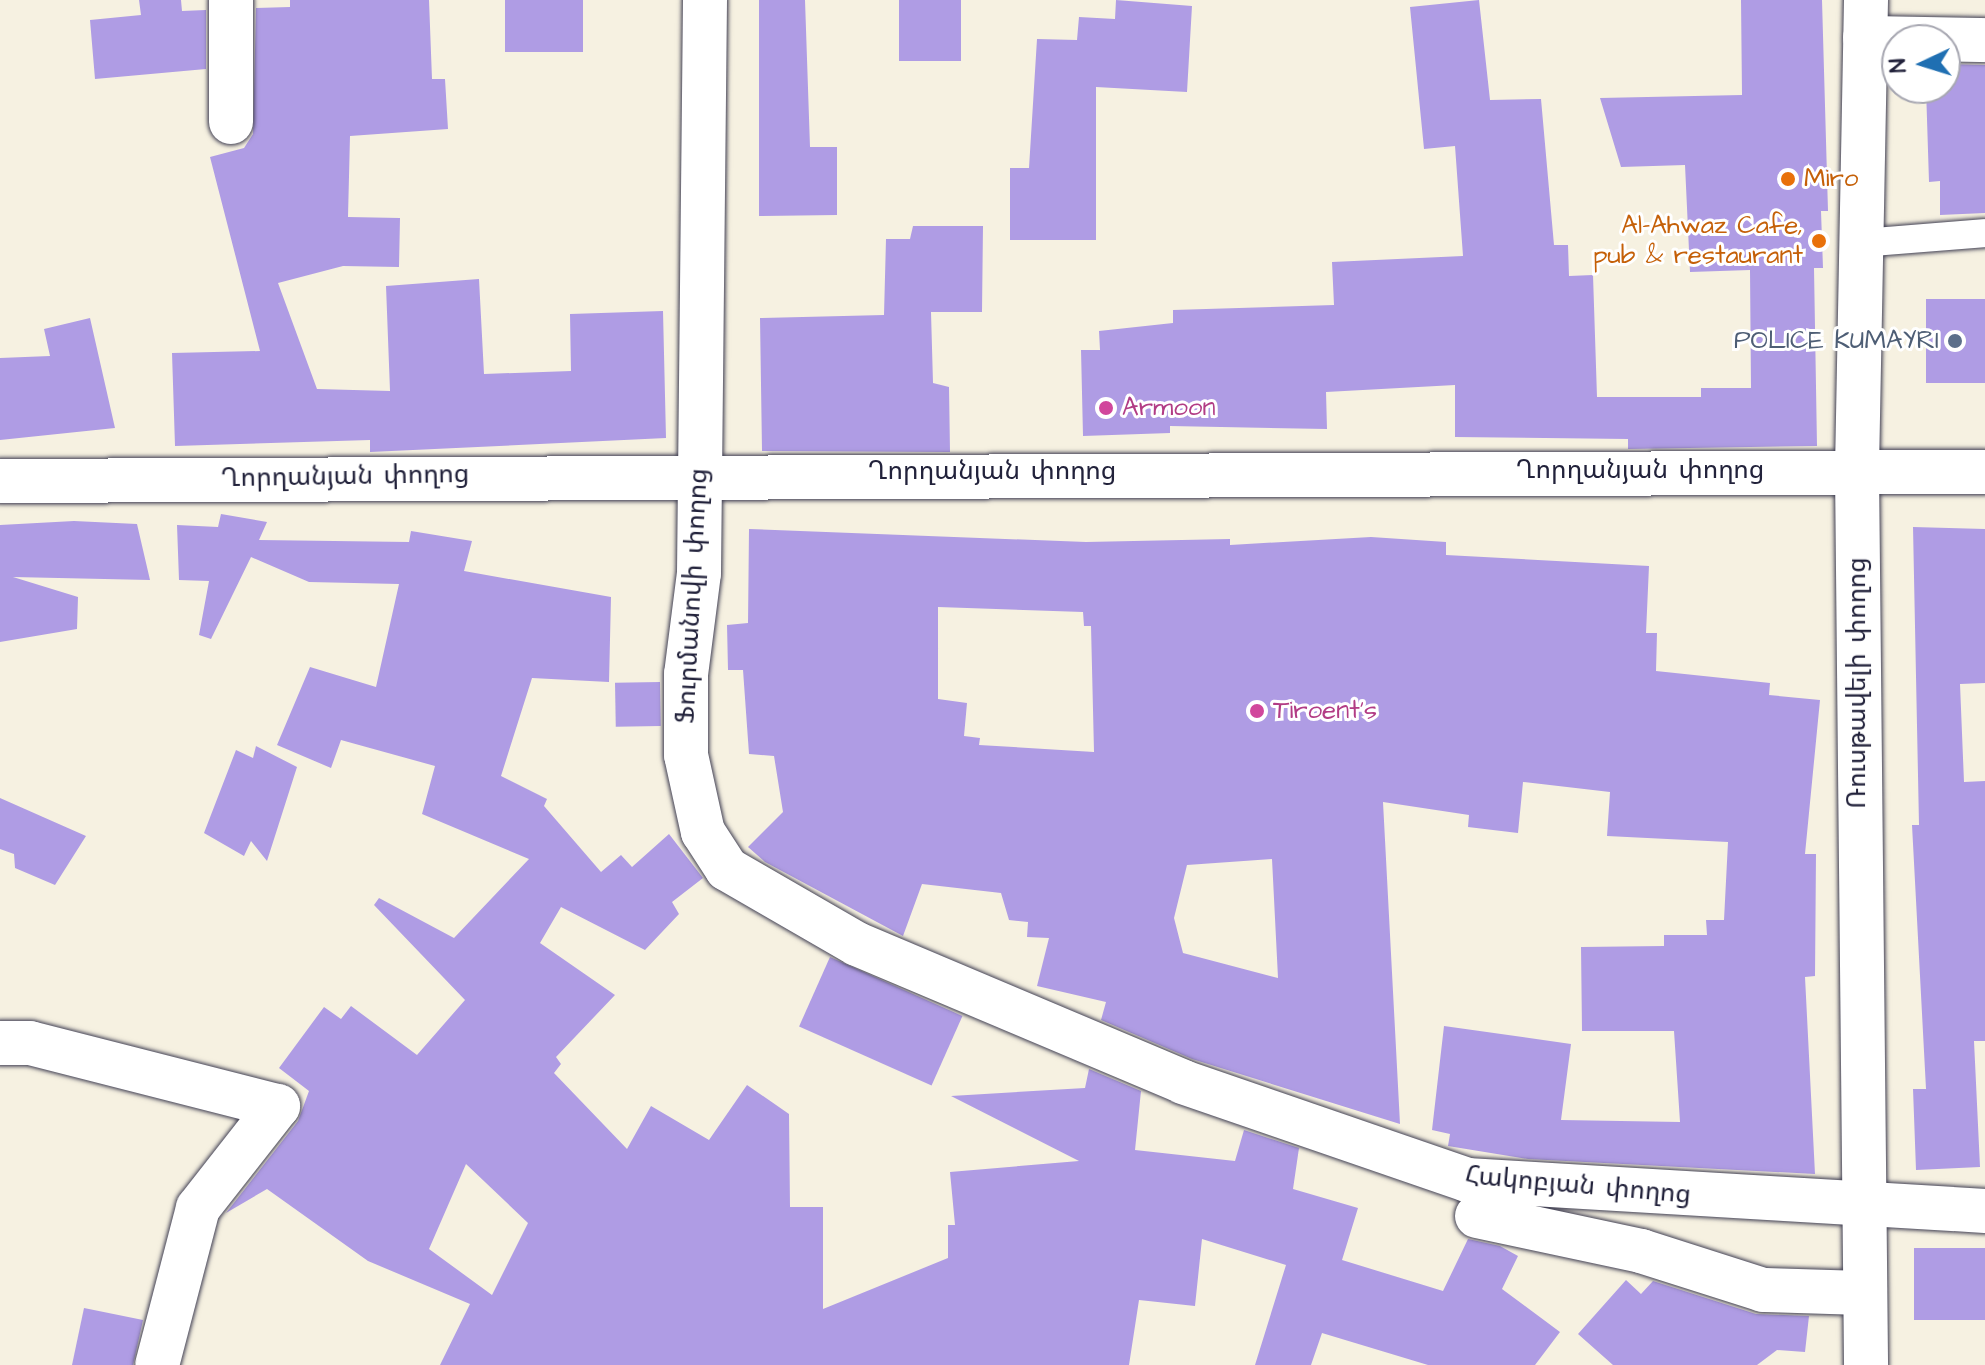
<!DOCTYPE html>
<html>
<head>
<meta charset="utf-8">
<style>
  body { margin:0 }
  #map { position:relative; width:1985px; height:1365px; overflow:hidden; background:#f6f1e1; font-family:"Architects Daughter","Noto Sans Armenian",sans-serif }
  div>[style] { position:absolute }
  .building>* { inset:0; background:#af9ce4; transform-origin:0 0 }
  .roads { filter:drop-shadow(0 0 2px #424154) drop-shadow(0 0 2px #424154) }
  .lane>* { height:28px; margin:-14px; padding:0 14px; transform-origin:14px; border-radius:14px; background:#fff }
  .street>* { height:44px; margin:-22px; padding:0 22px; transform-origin:22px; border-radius:22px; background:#fff }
  .dots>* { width:22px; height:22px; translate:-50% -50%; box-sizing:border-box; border:4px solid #fff; border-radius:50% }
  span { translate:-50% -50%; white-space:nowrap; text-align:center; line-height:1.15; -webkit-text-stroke:6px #fff; paint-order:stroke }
  .food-label { font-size:26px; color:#c56008 }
  .left { translate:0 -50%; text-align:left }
  .right { translate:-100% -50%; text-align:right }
  .service-label { font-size:26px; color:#4e5e75 }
  .hotel-label { font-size:26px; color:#b23c85 }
  .street-label { font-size:26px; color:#22223b }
  .north { position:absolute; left:1881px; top:24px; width:80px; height:80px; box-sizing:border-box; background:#fff; border:2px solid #a7a7b1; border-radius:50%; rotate:266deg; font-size:22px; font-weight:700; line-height:32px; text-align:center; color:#22223b }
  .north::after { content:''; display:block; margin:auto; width:28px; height:36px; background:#1f6fb2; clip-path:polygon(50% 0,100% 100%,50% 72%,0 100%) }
</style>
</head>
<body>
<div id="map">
  <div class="building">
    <i style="clip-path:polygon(139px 0,181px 0,182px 11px,206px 10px,206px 69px,95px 79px,90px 20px,141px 15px)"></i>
    <i style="clip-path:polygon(290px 0,429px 0,432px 79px,445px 79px,448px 129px,350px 136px,348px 217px,400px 218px,399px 267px,343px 266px,278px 283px,317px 389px,390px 391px,386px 286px,479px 279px,484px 374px,571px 371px,570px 314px,663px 311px,666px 438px,370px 452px,370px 440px,175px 446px,172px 353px,260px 351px,210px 157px,244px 148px,253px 134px,256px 8px,290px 7px)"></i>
    <i style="left:505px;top:0;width:78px;height:52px"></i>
    <i style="clip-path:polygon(759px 0,805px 0,810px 147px,837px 147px,837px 215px,759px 216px)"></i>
    <i style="left:899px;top:0;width:62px;height:61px"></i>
    <i style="clip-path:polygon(1116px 0,1192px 6px,1187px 92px,1096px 87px,1096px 240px,1010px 240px,1010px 168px,1029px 168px,1037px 39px,1077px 40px,1079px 17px,1115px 19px)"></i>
    <i style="clip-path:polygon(1479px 0,1490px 100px,1541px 99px,1554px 245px,1568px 245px,1569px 276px,1593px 275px,1597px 397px,1701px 397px,1701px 388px,1751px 388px,1750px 270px,1690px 272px,1685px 165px,1621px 167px,1600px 98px,1742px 95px,1741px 0,1822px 0,1828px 211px,1821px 211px,1823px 268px,1814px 268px,1817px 446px,1628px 449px,1628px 439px,1455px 437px,1455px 385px,1326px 392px,1327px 429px,1170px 426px,1170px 433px,1083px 436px,1081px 350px,1100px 350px,1099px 331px,1173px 323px,1173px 310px,1334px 305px,1332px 262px,1463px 256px,1455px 146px,1424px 149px,1410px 7px)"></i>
    <i style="clip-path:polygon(1945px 64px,1985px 65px,1985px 213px,1940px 215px,1940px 181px,1929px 182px,1926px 88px,1945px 88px)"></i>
    <i style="clip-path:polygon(913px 226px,983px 226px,982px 312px,931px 312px,933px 383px,949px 387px,950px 452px,762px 451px,760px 318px,884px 315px,886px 239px,910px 239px)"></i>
    <i style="left:1926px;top:299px;width:59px;height:84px"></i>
    <i style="clip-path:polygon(90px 318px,115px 428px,0 440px,0 358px,50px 356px,44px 329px)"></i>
    <i style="clip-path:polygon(evenodd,221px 514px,267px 522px,259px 540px,409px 542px,411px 531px,472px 541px,464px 571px,611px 597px,609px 682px,532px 678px,501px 776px,547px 799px,544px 806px,601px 872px,621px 855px,632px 867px,669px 834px,703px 878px,672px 902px,679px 914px,645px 950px,561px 907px,540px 943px,615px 995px,556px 1057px,561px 1064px,554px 1073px,627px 1149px,651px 1106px,709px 1140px,747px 1085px,789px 1114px,790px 1207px,823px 1207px,823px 1309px,948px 1258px,948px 1225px,955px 1225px,950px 1172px,1079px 1161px,951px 1096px,1085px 1088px,1089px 1069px,1141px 1091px,1135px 1150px,1235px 1161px,1244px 1130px,1299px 1148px,1293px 1189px,1358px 1208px,1342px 1260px,1443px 1291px,1468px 1239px,1500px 1246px,1518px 1256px,1502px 1289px,1560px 1332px,1535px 1365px,1428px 1365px,1322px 1333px,1311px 1365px,1255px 1365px,1286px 1265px,1202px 1239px,1195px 1306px,1139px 1300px,1129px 1365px,440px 1365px,470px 1304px,368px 1261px,267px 1189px,226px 1213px,298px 1121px,309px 1091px,279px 1068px,324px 1007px,341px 1019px,351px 1006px,417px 1055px,465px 1000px,374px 905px,379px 898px,454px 938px,529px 859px,422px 814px,435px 766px,341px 740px,331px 768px,277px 745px,310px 667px,376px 687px,399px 584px,309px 582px,251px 557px,211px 639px,199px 635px,209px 581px,179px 580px,177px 525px,218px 527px,221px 514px,466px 1164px,528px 1223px,492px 1295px,429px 1249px,466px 1164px)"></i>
    <i style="clip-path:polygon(74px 521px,137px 524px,150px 580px,13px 577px,78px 597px,77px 629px,0 642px,0 525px)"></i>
    <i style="clip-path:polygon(1913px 527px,1985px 529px,1985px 683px,1960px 684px,1964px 782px,1985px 781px,1985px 1041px,1974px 1041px,1980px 1167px,1916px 1170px,1913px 1089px,1926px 1089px,1912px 825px,1919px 825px)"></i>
    <i style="clip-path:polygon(evenodd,749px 529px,1086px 542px,1230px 539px,1230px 545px,1371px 537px,1446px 542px,1446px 555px,1649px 566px,1646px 633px,1657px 633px,1656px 671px,1770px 683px,1769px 695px,1820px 700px,1805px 854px,1816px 854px,1815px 976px,1805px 977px,1815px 1174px,1528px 1159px,1448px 1146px,1450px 1134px,1432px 1130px,1444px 1026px,1571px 1044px,1561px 1120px,1680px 1122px,1674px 1031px,1582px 1031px,1581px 947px,1664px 946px,1664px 935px,1707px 935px,1706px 920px,1724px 920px,1728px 842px,1607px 836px,1610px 792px,1523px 782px,1518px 833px,1468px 827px,1469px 815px,1383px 802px,1400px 1124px,1192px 1059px,1101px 1020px,1106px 1002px,1037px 986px,1049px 938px,1027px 937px,1028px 922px,1009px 920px,1001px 893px,922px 884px,903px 936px,765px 862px,748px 847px,783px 812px,774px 756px,749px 754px,743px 670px,728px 670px,727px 625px,748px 623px,749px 529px,938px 607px,1083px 612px,1084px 626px,1091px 626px,1094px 752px,979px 745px,980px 738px,964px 736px,967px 703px,938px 699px,938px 607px,749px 529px,1272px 859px,1278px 978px,1183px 953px,1174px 918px,1187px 865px,1272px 859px)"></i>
    <i style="left:660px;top:682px;width:44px;height:45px;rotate:89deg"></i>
    <i style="clip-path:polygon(256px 746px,297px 767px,267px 861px,251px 841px,244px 856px,204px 833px,236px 750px,253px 758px)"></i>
    <i style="clip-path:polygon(0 798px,86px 836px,55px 885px,15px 868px,14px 854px,0 849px)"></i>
    <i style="left:830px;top:957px;width:145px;height:76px;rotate:24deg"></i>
    <i style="left:1985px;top:1248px;width:72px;height:71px;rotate:90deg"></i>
    <i style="clip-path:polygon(1626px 1280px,1641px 1294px,1653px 1281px,1756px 1314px,1809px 1316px,1805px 1352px,1777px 1350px,1757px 1365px,1613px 1365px,1578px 1334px)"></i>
    <i style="clip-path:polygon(84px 1308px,143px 1320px,133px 1365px,72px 1365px)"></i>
  </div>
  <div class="roads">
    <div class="lane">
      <i style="left:1861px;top:243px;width:124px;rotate:-4.6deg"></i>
    </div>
    <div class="street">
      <i style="left:705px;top:0;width:573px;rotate:90.6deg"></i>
      <i style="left:699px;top:573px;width:102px;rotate:97.3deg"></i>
      <i style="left:686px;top:674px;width:81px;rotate:90deg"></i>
      <i style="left:686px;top:755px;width:79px;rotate:77.6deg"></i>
      <i style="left:703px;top:832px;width:44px;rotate:57deg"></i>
      <i style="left:727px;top:869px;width:150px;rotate:30deg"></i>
      <i style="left:857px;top:944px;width:354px;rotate:22.9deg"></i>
      <i style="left:1183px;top:1082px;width:300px;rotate:19deg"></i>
      <i style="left:1467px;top:1180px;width:519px;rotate:3.42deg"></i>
      <i style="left:1866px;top:0;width:471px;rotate:91.1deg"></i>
      <i style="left:1857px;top:471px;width:894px;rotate:89.42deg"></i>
      <i style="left:1865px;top:38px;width:120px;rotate:1deg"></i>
      <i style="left:231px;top:122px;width:122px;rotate:-90deg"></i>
      <i style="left:0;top:481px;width:1985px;rotate:-0.26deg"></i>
      <i style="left:0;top:1043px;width:30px"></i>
      <i style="left:30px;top:1043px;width:256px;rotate:14.3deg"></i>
      <i style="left:278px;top:1106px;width:130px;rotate:128.1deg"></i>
      <i style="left:198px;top:1208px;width:162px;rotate:104.6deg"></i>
      <i style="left:1477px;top:1216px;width:168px;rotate:12deg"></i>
      <i style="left:1641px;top:1251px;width:128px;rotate:17.7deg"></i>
      <i style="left:1763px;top:1290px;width:102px;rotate:1.7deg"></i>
    </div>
  </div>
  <div class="dots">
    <i style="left:1788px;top:179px;background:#e8710a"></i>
    <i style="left:1819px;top:241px;background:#e8710a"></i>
    <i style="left:1955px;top:341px;background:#5c6f8a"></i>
    <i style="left:1106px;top:408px;background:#d1479c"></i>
    <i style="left:1257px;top:711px;background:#d1479c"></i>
  </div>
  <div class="food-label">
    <span class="left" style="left:1804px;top:179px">Miro</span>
    <span class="right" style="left:1803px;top:241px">Al-Ahwaz Cafe,<br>pub &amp; restaurant</span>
  </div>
  <div class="service-label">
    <span class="right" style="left:1939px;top:341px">POLICE KUMAYRI</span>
  </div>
  <div class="hotel-label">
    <span class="left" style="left:1122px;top:408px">Armoon</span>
    <span class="left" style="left:1273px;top:711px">Tiroent's</span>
  </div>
  <div class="street-label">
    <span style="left:1640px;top:471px">Ղորղանյան փողոց</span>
    <span style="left:992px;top:472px">Ղորղանյան փողոց</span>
    <span style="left:345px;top:477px;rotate:-1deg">Ղորղանյան փողոց</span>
    <span style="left:693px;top:596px;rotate:-87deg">Ֆուրմանովի փողոց</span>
    <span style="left:1858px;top:683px;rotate:-90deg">Ռուսթավելի փողոց</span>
    <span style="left:1578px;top:1186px;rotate:5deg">Հակոբյան փողոց</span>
  </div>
  <div class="north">N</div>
</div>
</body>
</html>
